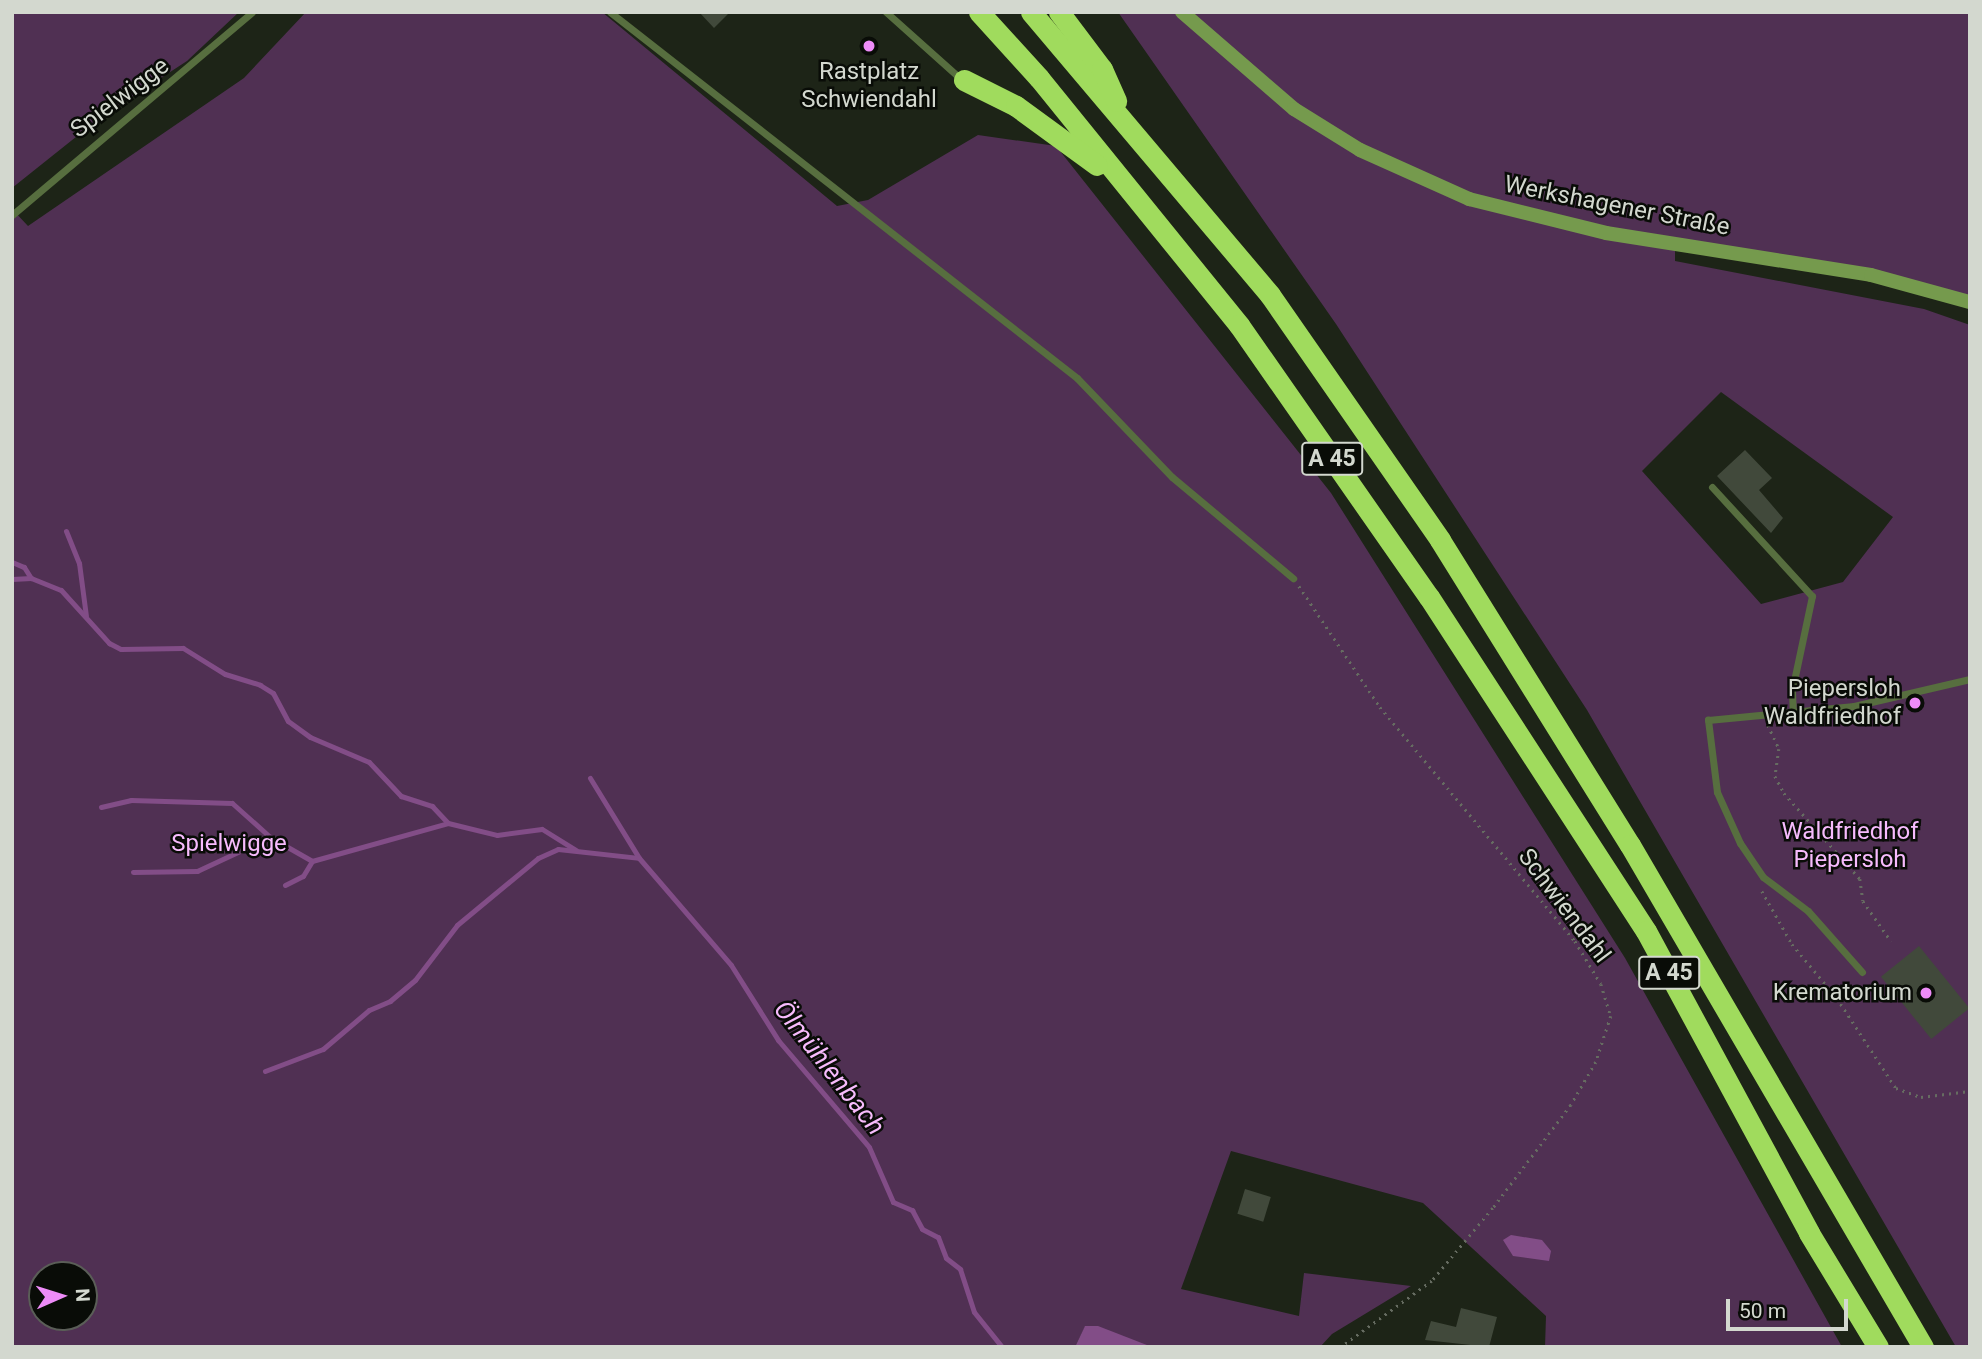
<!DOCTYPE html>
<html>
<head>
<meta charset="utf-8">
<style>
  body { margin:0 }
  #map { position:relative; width:1982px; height:1359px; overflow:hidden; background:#1d2417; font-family:Roboto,sans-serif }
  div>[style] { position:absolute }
  .green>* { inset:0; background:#503053 }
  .water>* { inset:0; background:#824d87 }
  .stream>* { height:5px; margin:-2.5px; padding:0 2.5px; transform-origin:2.5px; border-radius:2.5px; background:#824d87 }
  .building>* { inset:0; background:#41493b; transform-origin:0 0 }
  .path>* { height:2.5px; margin-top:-1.25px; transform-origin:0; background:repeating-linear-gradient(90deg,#666c61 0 2px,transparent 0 7px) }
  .service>* { height:7px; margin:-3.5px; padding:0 3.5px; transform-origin:3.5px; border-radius:3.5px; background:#576e3f }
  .secondary>* { height:14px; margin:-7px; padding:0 7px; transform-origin:7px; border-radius:7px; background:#759a4d }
  .motorway>* { height:21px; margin:-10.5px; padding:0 10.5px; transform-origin:10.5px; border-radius:10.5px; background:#a0db5d }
  .dots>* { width:19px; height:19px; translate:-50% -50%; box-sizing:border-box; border:4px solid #090c07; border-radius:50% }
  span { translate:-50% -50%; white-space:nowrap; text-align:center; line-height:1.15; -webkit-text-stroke:5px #090c07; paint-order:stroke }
  .shield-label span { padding:2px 5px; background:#090c07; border:2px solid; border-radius:5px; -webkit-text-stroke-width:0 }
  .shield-label { font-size:23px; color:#d3d8cf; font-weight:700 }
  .poi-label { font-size:24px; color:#d3d8cf }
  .right { translate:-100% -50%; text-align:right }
  .street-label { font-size:24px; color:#d3d8cf }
  .park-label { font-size:24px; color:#f7bbfd }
  .water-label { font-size:26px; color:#f7bbfc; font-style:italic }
  .frame { position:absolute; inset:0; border:14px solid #d3d8cf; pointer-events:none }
  .north { position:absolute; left:28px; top:1261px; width:70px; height:70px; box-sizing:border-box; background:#090c07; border:2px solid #5a5e57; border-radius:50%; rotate:87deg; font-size:19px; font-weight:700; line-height:28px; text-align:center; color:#d3d8cf }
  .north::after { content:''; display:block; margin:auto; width:24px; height:32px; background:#ee8cf8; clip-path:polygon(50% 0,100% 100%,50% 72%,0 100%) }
  .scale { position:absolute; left:1726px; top:1299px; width:122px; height:32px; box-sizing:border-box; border:4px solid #d3d8cf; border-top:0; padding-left:9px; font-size:21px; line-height:24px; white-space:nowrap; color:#d3d8cf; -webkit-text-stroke:5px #090c07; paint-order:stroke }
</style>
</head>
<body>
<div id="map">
  <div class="green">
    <i style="clip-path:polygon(12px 12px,239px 12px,187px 61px,101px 117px,12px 188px)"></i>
    <i style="clip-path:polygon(evenodd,306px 12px,602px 12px,837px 206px,868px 200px,978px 135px,1056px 146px,1331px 493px,1625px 958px,1842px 1347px,1545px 1347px,1546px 1316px,1423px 1203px,1231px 1151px,1181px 1289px,1299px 1316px,1304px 1273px,1411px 1286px,1332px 1334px,1320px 1347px,1152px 1347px,1085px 1327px,1075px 1347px,12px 1347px,12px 209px,28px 226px,244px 78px,306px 12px,42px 1275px,84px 1275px,84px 1317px,42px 1317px,42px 1275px)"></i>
    <i style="clip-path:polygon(evenodd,1118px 12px,1970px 12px,1970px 302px,1962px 296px,1675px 249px,1675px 261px,1924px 309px,1970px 325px,1970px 1347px,1956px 1347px,1587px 710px,1336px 324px,1118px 12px,1721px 392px,1893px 517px,1843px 582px,1761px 604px,1642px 471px,1721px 392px)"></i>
  </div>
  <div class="water">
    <i style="clip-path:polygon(1511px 1235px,1542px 1240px,1551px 1251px,1549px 1261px,1513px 1256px,1503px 1240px)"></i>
    <i style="clip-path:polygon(1085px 1326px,1098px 1326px,1152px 1347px,1075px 1347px)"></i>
  </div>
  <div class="stream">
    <i style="left:66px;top:531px;width:35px;rotate:68deg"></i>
    <i style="left:79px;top:563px;width:53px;rotate:82.5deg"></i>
    <i style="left:12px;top:562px;width:13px;rotate:23deg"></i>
    <i style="left:24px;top:567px;width:13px;rotate:58deg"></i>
    <i style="left:12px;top:579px;width:19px;rotate:-3deg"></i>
    <i style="left:31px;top:578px;width:32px;rotate:22deg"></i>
    <i style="left:61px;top:590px;width:72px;rotate:47.8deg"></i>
    <i style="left:109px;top:643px;width:13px;rotate:27deg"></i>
    <i style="left:121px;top:649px;width:62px;rotate:-0.9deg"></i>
    <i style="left:183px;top:648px;width:49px;rotate:31.8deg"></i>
    <i style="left:225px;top:674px;width:37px;rotate:17deg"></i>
    <i style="left:260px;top:685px;width:15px;rotate:32deg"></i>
    <i style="left:273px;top:693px;width:32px;rotate:62deg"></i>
    <i style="left:288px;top:721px;width:27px;rotate:36deg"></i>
    <i style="left:310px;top:737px;width:64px;rotate:23deg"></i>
    <i style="left:369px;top:762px;width:47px;rotate:46.7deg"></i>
    <i style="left:401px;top:796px;width:33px;rotate:18deg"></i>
    <i style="left:432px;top:806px;width:23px;rotate:47deg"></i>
    <i style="left:448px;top:823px;width:50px;rotate:13.8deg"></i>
    <i style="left:497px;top:835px;width:45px;rotate:-7.6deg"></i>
    <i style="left:542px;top:829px;width:40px;rotate:32deg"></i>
    <i style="left:590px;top:778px;width:94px;rotate:58.5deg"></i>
    <i style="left:101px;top:807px;width:31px;rotate:-13deg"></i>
    <i style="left:131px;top:800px;width:101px;rotate:1.7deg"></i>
    <i style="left:232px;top:803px;width:51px;rotate:41.8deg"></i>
    <i style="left:270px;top:837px;width:48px;rotate:29.7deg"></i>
    <i style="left:312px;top:861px;width:141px;rotate:-15.6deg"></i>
    <i style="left:133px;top:872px;width:64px;rotate:-0.9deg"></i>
    <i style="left:197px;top:871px;width:81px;rotate:-25deg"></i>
    <i style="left:285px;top:885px;width:20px;rotate:-27deg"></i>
    <i style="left:303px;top:876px;width:17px;rotate:-59deg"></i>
    <i style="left:265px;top:1071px;width:62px;rotate:-20.8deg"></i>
    <i style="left:323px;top:1049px;width:60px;rotate:-40.3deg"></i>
    <i style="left:369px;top:1010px;width:23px;rotate:-23deg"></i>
    <i style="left:390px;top:1001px;width:33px;rotate:-40deg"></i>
    <i style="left:415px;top:980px;width:69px;rotate:-52.6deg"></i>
    <i style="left:457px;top:925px;width:105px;rotate:-39.6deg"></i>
    <i style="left:538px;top:858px;width:22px;rotate:-24deg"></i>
    <i style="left:558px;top:849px;width:81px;rotate:6.3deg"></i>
    <i style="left:639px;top:858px;width:141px;rotate:49.3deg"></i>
    <i style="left:731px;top:965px;width:89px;rotate:57.9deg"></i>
    <i style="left:778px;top:1040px;width:140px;rotate:49.6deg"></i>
    <i style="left:869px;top:1147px;width:60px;rotate:66.4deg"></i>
    <i style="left:893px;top:1202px;width:21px;rotate:23deg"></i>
    <i style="left:912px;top:1210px;width:21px;rotate:62deg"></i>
    <i style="left:922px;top:1229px;width:18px;rotate:27deg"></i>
    <i style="left:938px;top:1237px;width:22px;rotate:69deg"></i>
    <i style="left:946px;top:1258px;width:18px;rotate:38deg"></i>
    <i style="left:960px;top:1269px;width:45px;rotate:72deg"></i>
    <i style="left:974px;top:1312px;width:45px;rotate:51.3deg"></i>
  </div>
  <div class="building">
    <i style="clip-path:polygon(699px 12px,730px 12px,714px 28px)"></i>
    <i style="clip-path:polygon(1745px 450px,1772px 478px,1759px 490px,1783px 518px,1771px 533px,1717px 476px)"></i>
    <i style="left:1919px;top:946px;width:80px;height:49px;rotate:51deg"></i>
    <i style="left:1245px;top:1189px;width:27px;height:26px;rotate:17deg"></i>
    <i style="clip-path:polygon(1461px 1308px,1497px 1317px,1489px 1347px,1425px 1340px,1431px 1321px,1456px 1327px)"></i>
  </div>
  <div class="path">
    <i style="left:1299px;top:586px;width:146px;rotate:56.2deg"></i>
    <i style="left:1380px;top:707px;width:305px;rotate:50.2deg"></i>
    <i style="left:1575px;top:941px;width:50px;rotate:58.8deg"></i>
    <i style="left:1601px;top:984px;width:34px;rotate:73deg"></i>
    <i style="left:1611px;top:1016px;width:48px;rotate:108.1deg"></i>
    <i style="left:1596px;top:1062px;width:50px;rotate:120.2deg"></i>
    <i style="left:1571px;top:1105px;width:129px;rotate:127.1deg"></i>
    <i style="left:1493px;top:1208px;width:95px;rotate:129.9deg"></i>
    <i style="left:1432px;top:1281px;width:112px;rotate:144deg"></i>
    <i style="left:1768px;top:725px;width:26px;rotate:65deg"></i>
    <i style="left:1779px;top:749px;width:27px;rotate:98deg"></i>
    <i style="left:1775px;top:776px;width:19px;rotate:62deg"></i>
    <i style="left:1784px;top:793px;width:115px;rotate:48.5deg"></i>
    <i style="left:1860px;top:879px;width:22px;rotate:82deg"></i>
    <i style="left:1863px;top:901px;width:49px;rotate:55deg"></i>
    <i style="left:1762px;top:891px;width:61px;rotate:60.5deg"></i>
    <i style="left:1792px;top:944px;width:70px;rotate:50.2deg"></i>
    <i style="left:1837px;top:998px;width:108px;rotate:56.8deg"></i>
    <i style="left:1896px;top:1088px;width:27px;rotate:20deg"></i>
    <i style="left:1921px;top:1097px;width:49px;rotate:-7deg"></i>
  </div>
  <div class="service">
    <i style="left:610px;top:12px;width:593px;rotate:38.09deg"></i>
    <i style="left:1077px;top:378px;width:137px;rotate:46.2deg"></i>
    <i style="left:1172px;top:477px;width:158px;rotate:39.9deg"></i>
    <i style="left:886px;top:12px;width:101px;rotate:41.8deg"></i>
    <i style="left:12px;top:215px;width:314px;rotate:-40.2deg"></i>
    <i style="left:1712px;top:487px;width:148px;rotate:47.5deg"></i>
    <i style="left:1812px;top:596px;width:96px;rotate:102deg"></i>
    <i style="left:1792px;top:690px;width:24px;rotate:88deg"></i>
    <i style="left:1862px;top:972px;width:81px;rotate:-131.5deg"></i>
    <i style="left:1808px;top:911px;width:56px;rotate:-142.9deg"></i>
    <i style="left:1763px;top:877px;width:41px;rotate:-124.1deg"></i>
    <i style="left:1740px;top:843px;width:56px;rotate:-114.3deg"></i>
    <i style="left:1717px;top:792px;width:73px;rotate:-97.1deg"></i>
    <i style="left:1708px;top:720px;width:147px;rotate:-5.5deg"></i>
    <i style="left:1854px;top:706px;width:119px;rotate:-13.1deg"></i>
  </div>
  <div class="secondary">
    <i style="left:1182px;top:12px;width:148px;rotate:40.9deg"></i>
    <i style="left:1294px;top:109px;width:78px;rotate:31.8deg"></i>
    <i style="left:1360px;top:150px;width:120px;rotate:24.2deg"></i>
    <i style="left:1469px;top:199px;width:141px;rotate:13.9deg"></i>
    <i style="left:1606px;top:233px;width:268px;rotate:9deg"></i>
    <i style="left:1871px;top:275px;width:103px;rotate:15.3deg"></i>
  </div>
  <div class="motorway">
    <i style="left:979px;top:12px;width:89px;rotate:47.7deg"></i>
    <i style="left:1039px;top:78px;width:318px;rotate:51deg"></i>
    <i style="left:1239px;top:325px;width:332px;rotate:55.1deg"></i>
    <i style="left:1429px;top:597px;width:398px;rotate:57deg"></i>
    <i style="left:1646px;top:931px;width:343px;rotate:61.6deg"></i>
    <i style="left:1809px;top:1233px;width:133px;rotate:58.8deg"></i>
    <i style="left:1031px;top:12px;width:370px;rotate:49.8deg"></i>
    <i style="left:1270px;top:295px;width:298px;rotate:55.2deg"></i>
    <i style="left:1440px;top:540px;width:359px;rotate:58.1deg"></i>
    <i style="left:1630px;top:845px;width:581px;rotate:59.73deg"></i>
    <i style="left:1059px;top:12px;width:71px;rotate:53deg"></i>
    <i style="left:1102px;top:69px;width:35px;rotate:66deg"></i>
    <i style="left:964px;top:80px;width:58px;rotate:26.6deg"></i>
    <i style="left:1016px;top:106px;width:100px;rotate:36.1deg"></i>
  </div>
  <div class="dots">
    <i style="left:869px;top:46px;background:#ee8cf8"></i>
    <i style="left:1915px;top:703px;background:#ee8cf8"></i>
    <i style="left:1926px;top:993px;background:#ee8cf8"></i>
  </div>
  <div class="shield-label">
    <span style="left:1332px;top:459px">A 45</span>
    <span style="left:1669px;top:973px">A 45</span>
  </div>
  <div class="poi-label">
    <span style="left:869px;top:86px">Rastplatz<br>Schwiendahl</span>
    <span class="right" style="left:1901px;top:703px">Piepersloh<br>Waldfriedhof</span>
    <span class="right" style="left:1912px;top:993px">Krematorium</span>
  </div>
  <div class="street-label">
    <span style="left:120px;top:98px;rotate:-37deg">Spielwigge</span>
    <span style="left:1617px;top:206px;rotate:11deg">Werkshagener Straße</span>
    <span style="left:1564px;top:906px;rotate:53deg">Schwiendahl</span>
  </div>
  <div class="park-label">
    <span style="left:1850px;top:846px">Waldfriedhof<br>Piepersloh</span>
    <span style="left:229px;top:844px">Spielwigge</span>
  </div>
  <div class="water-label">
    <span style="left:829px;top:1068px;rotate:52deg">Ölmühlenbach</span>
  </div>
  <div class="frame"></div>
  <div class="north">N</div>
  <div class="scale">50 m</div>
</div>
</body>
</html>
